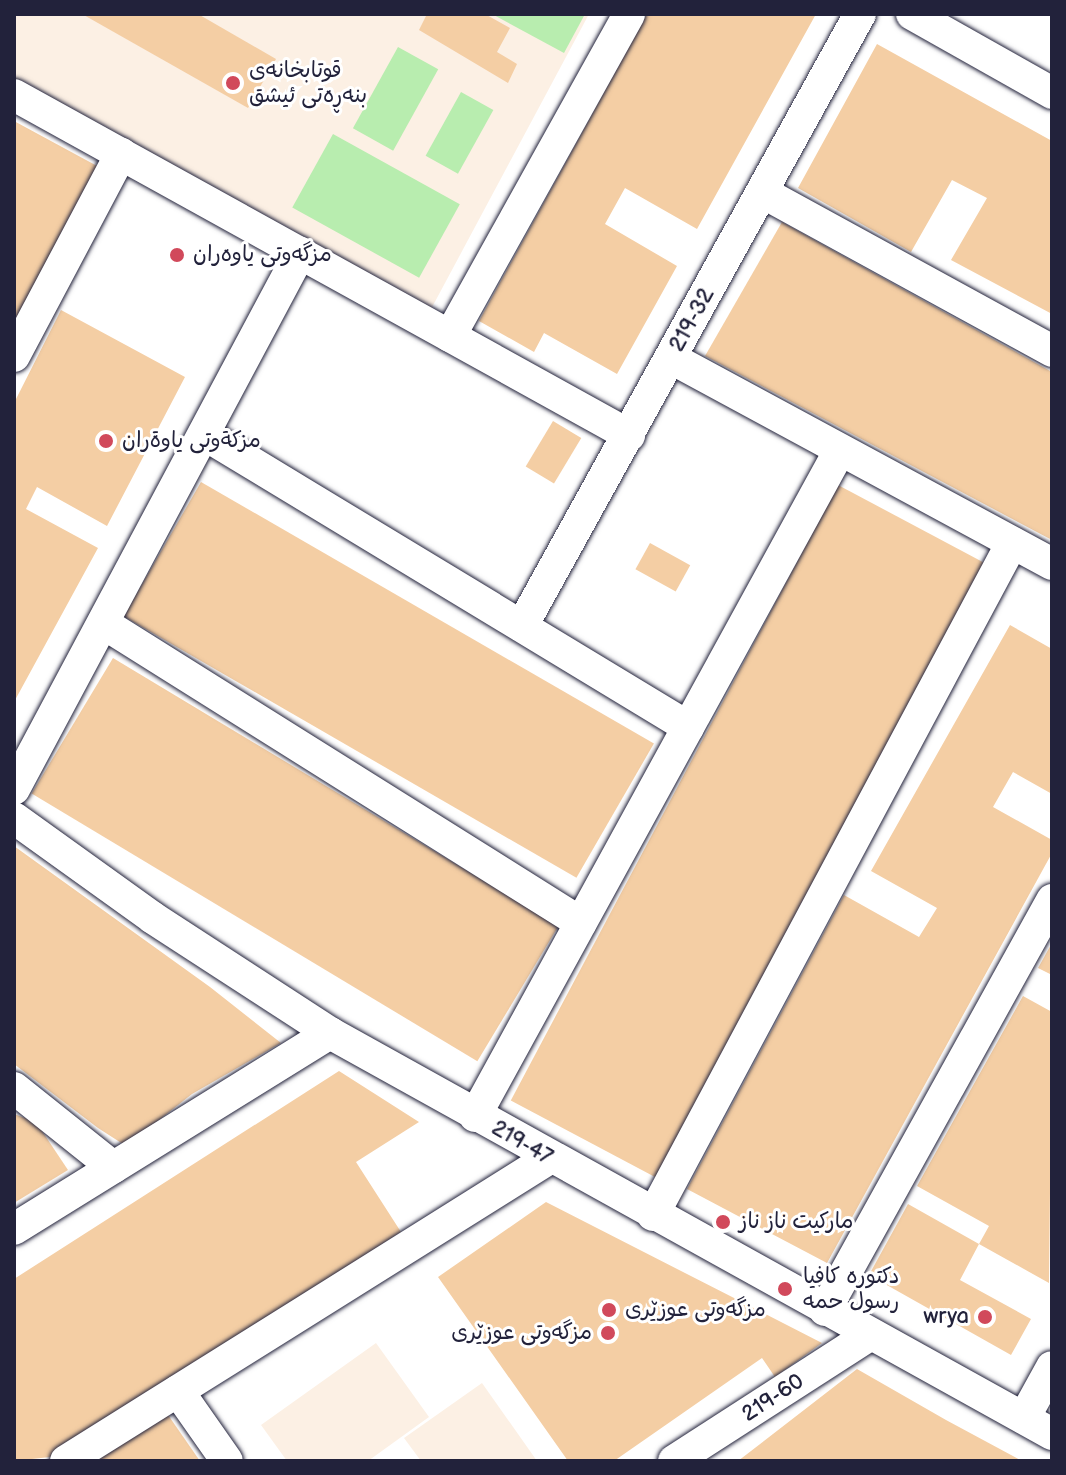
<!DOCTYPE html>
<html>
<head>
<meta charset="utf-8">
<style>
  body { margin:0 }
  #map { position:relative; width:1066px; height:1475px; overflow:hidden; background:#fff; font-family:"Balsamiq Sans","Playpen Sans Arabic",sans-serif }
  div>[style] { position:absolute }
  .built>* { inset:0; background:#fcf0e4 }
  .green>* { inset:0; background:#b8edaf; transform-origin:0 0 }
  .building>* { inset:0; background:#f4cea4; transform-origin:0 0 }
  .roads { filter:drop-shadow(0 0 2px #22223b) drop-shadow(0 0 2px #22223b) }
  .minor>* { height:32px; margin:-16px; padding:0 16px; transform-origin:16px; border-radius:16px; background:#fff }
  .dots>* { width:22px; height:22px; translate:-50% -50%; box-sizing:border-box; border:4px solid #fff; border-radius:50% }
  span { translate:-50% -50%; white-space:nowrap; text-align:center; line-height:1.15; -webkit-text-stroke:6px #fff; paint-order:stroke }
  .poi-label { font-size:22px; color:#22223b }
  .left { translate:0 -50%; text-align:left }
  .right { translate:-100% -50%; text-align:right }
  .street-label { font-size:22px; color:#22223b }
  .frame { position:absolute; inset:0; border:16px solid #22223b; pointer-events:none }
</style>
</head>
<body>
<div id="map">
  <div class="built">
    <i style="clip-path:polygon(14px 14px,589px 14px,430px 311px,14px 82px)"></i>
    <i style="clip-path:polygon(376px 1343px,429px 1417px,368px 1461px,287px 1461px,261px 1425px)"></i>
    <i style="clip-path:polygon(482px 1383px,537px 1461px,421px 1461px,404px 1438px)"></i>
  </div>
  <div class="green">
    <i style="clip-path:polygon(492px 14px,585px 14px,564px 53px)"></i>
    <i style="left:398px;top:47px;width:46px;height:93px;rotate:29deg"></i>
    <i style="left:461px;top:92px;width:37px;height:73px;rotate:29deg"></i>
    <i style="left:333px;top:134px;width:145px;height:84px;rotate:29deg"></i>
  </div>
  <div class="building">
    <i style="clip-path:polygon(82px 14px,198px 14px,276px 59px,248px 108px)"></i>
    <i style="clip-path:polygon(427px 14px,485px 14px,510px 28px,497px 52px,517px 64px,508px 83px,419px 30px)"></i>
    <i style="clip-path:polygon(647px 14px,816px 14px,697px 229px,625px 188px,605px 224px,677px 266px,617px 374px,544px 333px,534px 352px,479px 321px)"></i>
    <i style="clip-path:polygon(877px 44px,1052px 141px,1052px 314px,951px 260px,987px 198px,952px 180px,911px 252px,798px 188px)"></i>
    <i style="clip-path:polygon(14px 121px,99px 167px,14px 322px)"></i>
    <i style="clip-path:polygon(782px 222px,1052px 372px,1052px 540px,705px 356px)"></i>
    <i style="clip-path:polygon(61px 310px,185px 377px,107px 526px,37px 487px,26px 509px,98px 548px,14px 702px,14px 403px)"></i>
    <i style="left:553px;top:421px;width:33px;height:53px;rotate:31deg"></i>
    <i style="left:201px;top:482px;width:523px;height:155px;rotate:30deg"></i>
    <i style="left:838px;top:485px;width:174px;height:697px;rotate:28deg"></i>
    <i style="left:650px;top:543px;width:46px;height:30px;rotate:29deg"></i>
    <i style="clip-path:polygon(1010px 625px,1052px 649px,1052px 794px,1013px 772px,993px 807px,1052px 840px,1052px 853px,827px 1263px,687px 1189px,844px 895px,919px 937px,937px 908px,871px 871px)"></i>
    <i style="left:113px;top:658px;width:520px;height:158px;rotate:31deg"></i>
    <i style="clip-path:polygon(14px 846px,210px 987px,281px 1043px,192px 1094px,126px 1146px,98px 1128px,14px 1064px)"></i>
    <i style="clip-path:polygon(1052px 943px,1052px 975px,1038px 968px)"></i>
    <i style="clip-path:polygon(1023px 996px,1052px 1012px,1049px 1283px,979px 1244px,989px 1226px,917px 1186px)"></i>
    <i style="clip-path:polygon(339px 1071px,419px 1122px,356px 1162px,401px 1232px,50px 1457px,14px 1461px,14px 1279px)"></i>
    <i style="clip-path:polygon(14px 1114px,36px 1122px,68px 1170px,14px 1203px)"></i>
    <i style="clip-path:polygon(546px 1202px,822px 1343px,775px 1377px,762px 1358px,614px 1461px,568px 1461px,438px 1277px)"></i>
    <i style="clip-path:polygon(908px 1204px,979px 1244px,960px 1280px,1031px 1319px,1011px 1355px,869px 1275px)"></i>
    <i style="clip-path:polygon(857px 1369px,946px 1420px,1022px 1461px,738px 1461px)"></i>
    <i style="clip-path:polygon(166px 1412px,200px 1461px,91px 1461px)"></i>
  </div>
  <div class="roads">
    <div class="minor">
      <i style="left:912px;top:14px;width:161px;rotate:29.4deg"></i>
      <i style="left:14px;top:95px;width:703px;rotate:28.94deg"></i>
      <i style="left:762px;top:192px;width:331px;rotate:28.7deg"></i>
      <i style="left:450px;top:336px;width:368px;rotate:-60.9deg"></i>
      <i style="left:14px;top:356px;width:229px;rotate:-62.1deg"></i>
      <i style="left:671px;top:358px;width:433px;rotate:28.4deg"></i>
      <i style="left:204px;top:434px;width:566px;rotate:31.19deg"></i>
      <i style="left:103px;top:623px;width:564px;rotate:32.11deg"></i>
      <i style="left:522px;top:626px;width:699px;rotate:-61.09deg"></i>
      <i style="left:14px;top:789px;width:608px;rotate:-61.92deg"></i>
      <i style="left:14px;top:818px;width:171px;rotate:35.7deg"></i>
      <i style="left:153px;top:918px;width:211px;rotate:33deg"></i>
      <i style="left:330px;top:1033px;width:826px;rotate:29.05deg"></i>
      <i style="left:14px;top:1088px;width:127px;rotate:38.6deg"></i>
      <i style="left:475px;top:1116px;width:759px;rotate:-61.28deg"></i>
      <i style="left:653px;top:1215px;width:762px;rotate:-61.89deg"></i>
      <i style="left:14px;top:1229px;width:372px;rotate:-31.8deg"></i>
      <i style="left:825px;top:1310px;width:469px;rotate:-61deg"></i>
      <i style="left:178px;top:1391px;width:85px;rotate:55deg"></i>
      <i style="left:1024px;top:1418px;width:58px;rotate:-61.2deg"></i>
      <i style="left:66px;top:1461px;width:569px;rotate:-32.07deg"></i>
      <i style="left:674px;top:1461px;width:234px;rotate:-32.8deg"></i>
    </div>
  </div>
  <div class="dots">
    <i style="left:233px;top:83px;background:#d1495b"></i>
    <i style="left:177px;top:255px;background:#d1495b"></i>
    <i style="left:106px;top:441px;background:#d1495b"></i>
    <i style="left:723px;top:1222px;background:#d1495b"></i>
    <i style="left:785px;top:1289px;background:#d1495b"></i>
    <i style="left:609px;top:1310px;background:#d1495b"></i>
    <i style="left:985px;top:1317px;background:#d1495b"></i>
    <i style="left:608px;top:1333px;background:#d1495b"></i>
  </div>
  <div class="poi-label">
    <span class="left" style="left:249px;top:83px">قوتابخانەی<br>بنەڕەتی ئیشق</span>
    <span class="left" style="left:193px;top:255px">مزگەوتی یاوەران</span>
    <span class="left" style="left:122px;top:441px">مزكةوتى ياوةران</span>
    <span class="left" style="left:739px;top:1222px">ماركيت ناز ناز</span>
    <span class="left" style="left:803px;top:1289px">دکتورە کافیا<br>رسول حمە</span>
    <span class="left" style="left:625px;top:1310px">مزگه‌وتی عوزێری</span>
    <span class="right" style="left:969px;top:1317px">wrya</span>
    <span class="right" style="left:592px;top:1333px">مزگەوتی عوزێری</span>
  </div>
  <div class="street-label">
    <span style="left:692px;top:320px;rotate:-61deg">219-32</span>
    <span style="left:522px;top:1143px;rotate:30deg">219-47</span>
    <span style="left:773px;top:1398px;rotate:-33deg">219-60</span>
  </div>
  <div class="frame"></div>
</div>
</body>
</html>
